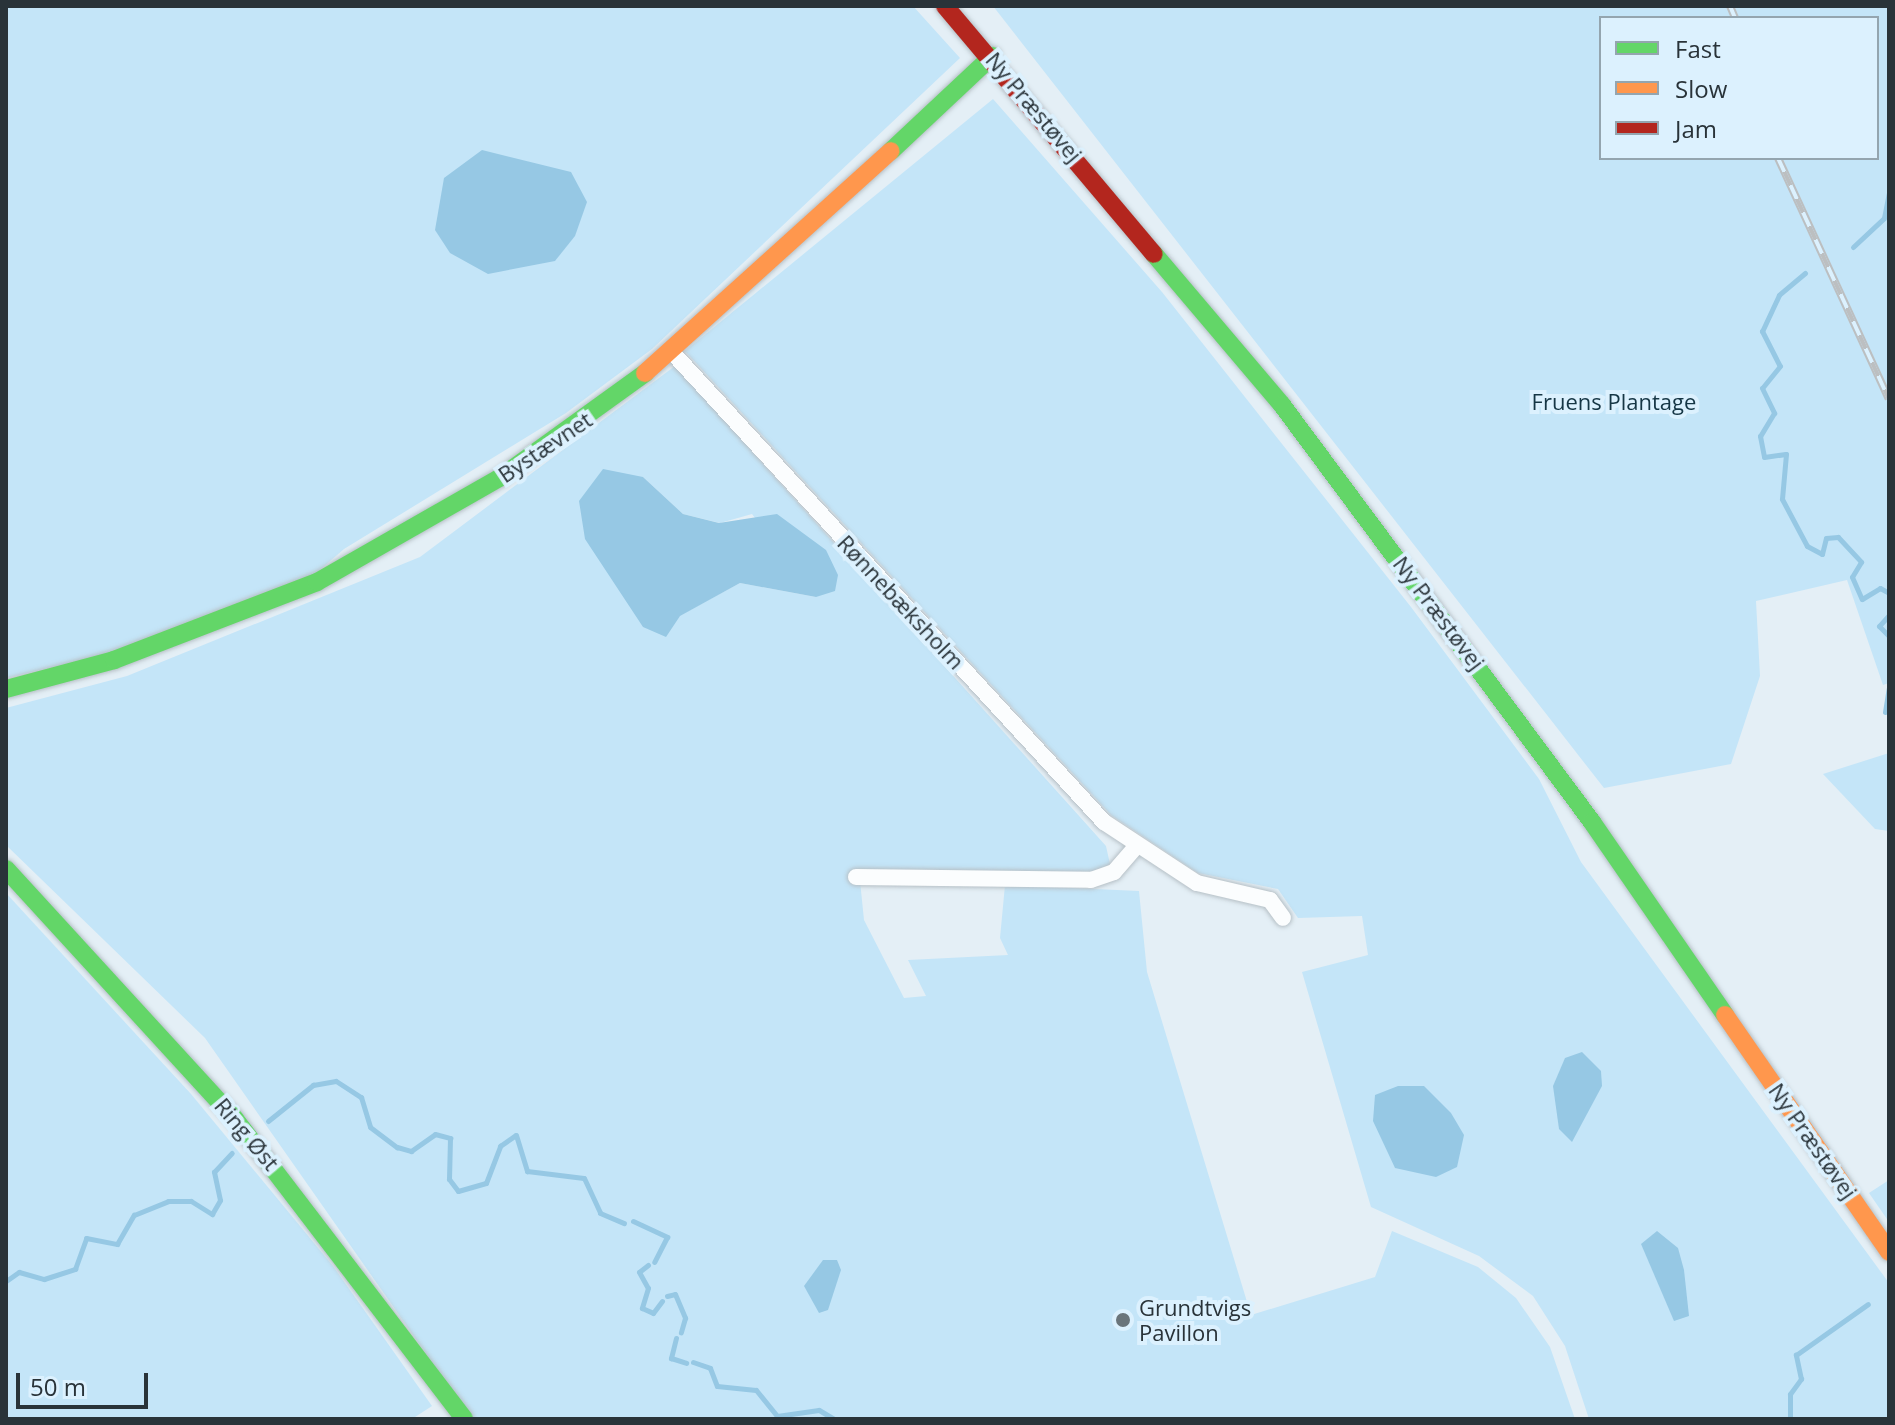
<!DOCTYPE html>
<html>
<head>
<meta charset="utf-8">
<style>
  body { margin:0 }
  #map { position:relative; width:1895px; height:1425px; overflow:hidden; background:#e4eff6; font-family:"Open Sans",sans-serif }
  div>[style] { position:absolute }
  .green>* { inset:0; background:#c4e5f8 }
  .water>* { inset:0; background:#96c8e4 }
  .stream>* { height:5px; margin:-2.5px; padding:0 2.5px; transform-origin:2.5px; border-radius:2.5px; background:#96c8e4 }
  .roads { filter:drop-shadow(0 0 2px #b6c0c6) drop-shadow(0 0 2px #b6c0c6) }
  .street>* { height:16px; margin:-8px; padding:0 8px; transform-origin:8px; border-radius:8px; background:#fbfdfe }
  .fast>* { height:18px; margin:-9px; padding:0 9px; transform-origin:9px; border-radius:9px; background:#63d668 }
  .slow>* { height:18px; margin:-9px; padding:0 9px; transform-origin:9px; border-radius:9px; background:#ff974d }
  .jam>* { height:18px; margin:-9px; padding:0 9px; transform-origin:9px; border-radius:9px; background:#b3261e }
  .rail>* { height:8px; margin-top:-4px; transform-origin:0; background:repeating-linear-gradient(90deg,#dcf1fe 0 15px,#bcbfc1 0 30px); box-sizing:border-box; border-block:2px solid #bcbfc1 }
  .dots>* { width:22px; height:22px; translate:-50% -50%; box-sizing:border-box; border:4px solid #dcf1fe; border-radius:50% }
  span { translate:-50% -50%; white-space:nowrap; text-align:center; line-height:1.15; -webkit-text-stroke:8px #dcf1fe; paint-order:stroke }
  .street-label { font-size:22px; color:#293339 }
  .park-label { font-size:22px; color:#163645 }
  .poi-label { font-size:22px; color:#293339 }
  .left { translate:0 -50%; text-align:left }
  .frame { position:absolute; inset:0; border:8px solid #293339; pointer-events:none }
  .legend { position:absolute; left:1599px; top:16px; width:280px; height:144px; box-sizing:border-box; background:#dcf1fe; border:2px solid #94a5af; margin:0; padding:10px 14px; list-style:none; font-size:24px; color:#293339 }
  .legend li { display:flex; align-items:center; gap:16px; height:40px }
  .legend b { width:40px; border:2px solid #94a5af }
  .scale { position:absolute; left:16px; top:1373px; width:132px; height:36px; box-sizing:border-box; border:4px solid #293339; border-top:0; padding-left:10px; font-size:24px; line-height:28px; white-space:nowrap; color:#293339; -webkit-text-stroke:6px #dcf1fe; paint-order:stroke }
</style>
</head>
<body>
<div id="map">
  <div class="green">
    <i style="clip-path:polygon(6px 6px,913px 6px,960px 58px,652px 349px,566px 413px,344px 549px,314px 575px,108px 654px,6px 678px)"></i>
    <i style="clip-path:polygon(evenodd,993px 6px,1889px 6px,1889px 683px,1883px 685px,1847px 580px,1756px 601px,1760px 676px,1731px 764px,1604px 788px,993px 6px,1601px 18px,1877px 18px,1877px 158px,1601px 158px,1601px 18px)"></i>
    <i style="clip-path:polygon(993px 99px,1162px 292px,1411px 607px,1539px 779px,1581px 862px,1889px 1283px,1889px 1419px,1589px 1419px,1565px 1346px,1533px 1296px,1479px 1256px,1371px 1207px,1302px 972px,1368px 955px,1362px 916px,1298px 918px,1278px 889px,1198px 873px,1111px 815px,685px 351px)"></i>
    <i style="clip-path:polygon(evenodd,675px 366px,1106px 846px,1110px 864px,1091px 875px,859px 871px,864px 920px,904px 998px,926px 996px,908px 960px,1008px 955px,1000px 938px,1005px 885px,1139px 891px,1147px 972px,1251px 1315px,1375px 1277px,1392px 1231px,1478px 1267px,1516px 1298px,1550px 1347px,1575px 1419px,472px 1419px,205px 1038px,6px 845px,6px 708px,127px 676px,420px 557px,675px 366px,643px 477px,683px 514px,720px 523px,752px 514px,816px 597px,740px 583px,679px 616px,643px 477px)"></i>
    <i style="clip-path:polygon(1889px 753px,1889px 831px,1875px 829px,1823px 774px)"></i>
    <i style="clip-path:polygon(6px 893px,191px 1094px,333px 1266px,432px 1406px,412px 1419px,6px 1419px)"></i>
    <i style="clip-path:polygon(1889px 1180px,1889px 1222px,1869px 1193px)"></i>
  </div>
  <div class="water">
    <i style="clip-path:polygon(482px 150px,571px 172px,587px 202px,575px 236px,555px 261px,488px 274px,450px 253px,435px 230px,444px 178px)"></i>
    <i style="clip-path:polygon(603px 469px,643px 477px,683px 514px,719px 523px,777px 514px,826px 550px,838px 575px,835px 591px,816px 597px,740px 583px,680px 616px,666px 637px,643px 627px,585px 539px,579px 501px)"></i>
    <i style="clip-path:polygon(1582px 1052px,1601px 1071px,1602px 1086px,1572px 1142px,1559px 1129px,1553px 1086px,1565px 1058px)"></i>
    <i style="clip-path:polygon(1398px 1086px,1424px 1086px,1451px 1113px,1464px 1135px,1457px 1167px,1436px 1177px,1395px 1168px,1373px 1121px,1375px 1095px)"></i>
    <i style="clip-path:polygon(1657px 1231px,1678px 1248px,1684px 1270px,1689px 1316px,1674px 1321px,1641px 1244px)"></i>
    <i style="clip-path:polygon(823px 1260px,837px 1260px,841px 1270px,828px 1310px,819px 1313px,804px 1286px)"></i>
  </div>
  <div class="stream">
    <i style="left:1853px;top:247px;width:42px;rotate:-43.1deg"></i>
    <i style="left:1884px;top:218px;width:25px;rotate:-79deg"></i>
    <i style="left:1805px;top:273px;width:34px;rotate:140deg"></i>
    <i style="left:1779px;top:295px;width:40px;rotate:115deg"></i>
    <i style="left:1762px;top:331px;width:39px;rotate:63deg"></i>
    <i style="left:1780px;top:366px;width:28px;rotate:129deg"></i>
    <i style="left:1762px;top:388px;width:28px;rotate:64deg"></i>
    <i style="left:1774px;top:413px;width:27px;rotate:121deg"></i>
    <i style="left:1760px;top:436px;width:21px;rotate:79deg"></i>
    <i style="left:1764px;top:457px;width:22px;rotate:-8deg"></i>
    <i style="left:1786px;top:454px;width:45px;rotate:95.1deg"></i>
    <i style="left:1782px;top:499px;width:53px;rotate:62deg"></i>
    <i style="left:1807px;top:546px;width:17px;rotate:28deg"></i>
    <i style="left:1822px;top:554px;width:16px;rotate:-76deg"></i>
    <i style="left:1826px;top:538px;width:12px;rotate:-5deg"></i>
    <i style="left:1838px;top:537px;width:34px;rotate:47deg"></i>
    <i style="left:1861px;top:562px;width:17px;rotate:121deg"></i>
    <i style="left:1852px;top:577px;width:24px;rotate:66deg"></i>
    <i style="left:1862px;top:599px;width:21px;rotate:-31deg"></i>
    <i style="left:1880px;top:588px;width:10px;rotate:29deg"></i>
    <i style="left:1889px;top:615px;width:15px;rotate:132deg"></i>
    <i style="left:1879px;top:626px;width:14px;rotate:45deg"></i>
    <i style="left:1885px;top:712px;width:24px;rotate:-81deg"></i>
    <i style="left:268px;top:1121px;width:58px;rotate:-38.7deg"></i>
    <i style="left:313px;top:1085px;width:23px;rotate:-10deg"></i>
    <i style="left:336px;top:1081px;width:30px;rotate:33deg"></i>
    <i style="left:361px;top:1097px;width:31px;rotate:73deg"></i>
    <i style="left:370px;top:1127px;width:34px;rotate:37deg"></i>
    <i style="left:397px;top:1147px;width:15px;rotate:16deg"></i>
    <i style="left:411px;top:1151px;width:29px;rotate:-35deg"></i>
    <i style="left:435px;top:1134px;width:16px;rotate:15deg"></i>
    <i style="left:450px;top:1138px;width:41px;rotate:91.4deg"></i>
    <i style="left:449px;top:1179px;width:15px;rotate:53deg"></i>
    <i style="left:458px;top:1191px;width:29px;rotate:-16deg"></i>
    <i style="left:486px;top:1183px;width:40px;rotate:-69deg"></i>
    <i style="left:500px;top:1146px;width:19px;rotate:-35deg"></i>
    <i style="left:516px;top:1135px;width:38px;rotate:73deg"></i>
    <i style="left:527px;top:1171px;width:57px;rotate:7deg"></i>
    <i style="left:584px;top:1178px;width:38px;rotate:65deg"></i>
    <i style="left:600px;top:1213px;width:26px;rotate:23deg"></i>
    <i style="left:633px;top:1221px;width:38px;rotate:25deg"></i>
    <i style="left:667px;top:1237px;width:28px;rotate:117deg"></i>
    <i style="left:648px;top:1265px;width:11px;rotate:142deg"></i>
    <i style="left:639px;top:1272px;width:18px;rotate:61deg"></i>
    <i style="left:648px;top:1288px;width:21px;rotate:107deg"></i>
    <i style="left:642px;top:1308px;width:12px;rotate:24deg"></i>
    <i style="left:653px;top:1313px;width:15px;rotate:-53deg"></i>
    <i style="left:6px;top:1281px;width:16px;rotate:-35deg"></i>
    <i style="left:19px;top:1272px;width:26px;rotate:16deg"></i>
    <i style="left:44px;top:1279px;width:33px;rotate:-18deg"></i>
    <i style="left:75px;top:1269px;width:33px;rotate:-70deg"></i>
    <i style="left:86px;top:1238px;width:32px;rotate:11deg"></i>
    <i style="left:117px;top:1244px;width:34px;rotate:-60deg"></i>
    <i style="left:134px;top:1215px;width:37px;rotate:-22deg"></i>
    <i style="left:168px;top:1201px;width:23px"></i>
    <i style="left:191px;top:1201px;width:25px;rotate:32deg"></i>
    <i style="left:212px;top:1214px;width:16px;rotate:-60deg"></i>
    <i style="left:220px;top:1200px;width:29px;rotate:-102deg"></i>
    <i style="left:214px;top:1172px;width:26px;rotate:-47deg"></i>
    <i style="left:667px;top:1296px;width:8px;rotate:-14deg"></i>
    <i style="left:675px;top:1294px;width:26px;rotate:67deg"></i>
    <i style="left:685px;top:1318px;width:15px;rotate:106deg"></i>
    <i style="left:676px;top:1338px;width:21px;rotate:104deg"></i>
    <i style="left:671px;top:1358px;width:16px;rotate:18deg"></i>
    <i style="left:693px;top:1362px;width:18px;rotate:19deg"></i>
    <i style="left:710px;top:1368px;width:19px;rotate:69deg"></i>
    <i style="left:717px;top:1386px;width:39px;rotate:6deg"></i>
    <i style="left:756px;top:1390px;width:33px;rotate:51deg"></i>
    <i style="left:777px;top:1416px;width:42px;rotate:-8.1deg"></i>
    <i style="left:819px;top:1410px;width:17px;rotate:31deg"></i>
    <i style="left:1790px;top:1419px;width:25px;rotate:-90deg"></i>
    <i style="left:1790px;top:1394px;width:19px;rotate:-54deg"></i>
    <i style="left:1801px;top:1379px;width:25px;rotate:-102deg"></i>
    <i style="left:1796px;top:1355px;width:88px;rotate:-35.3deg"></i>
  </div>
  <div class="roads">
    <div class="street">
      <i style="left:671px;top:351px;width:640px;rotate:47.41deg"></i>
      <i style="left:1104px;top:822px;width:111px;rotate:33.3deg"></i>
      <i style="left:1197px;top:883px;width:75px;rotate:13.1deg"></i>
      <i style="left:1270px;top:900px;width:22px;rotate:54deg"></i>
      <i style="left:856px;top:877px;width:235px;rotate:0.7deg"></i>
      <i style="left:1091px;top:880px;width:24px;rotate:-19deg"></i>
      <i style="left:1114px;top:872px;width:35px;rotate:-49deg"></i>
    </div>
    <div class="fast">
      <i style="left:891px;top:151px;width:139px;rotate:-43.2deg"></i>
      <i style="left:1154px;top:254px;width:198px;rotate:49.7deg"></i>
      <i style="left:1282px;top:405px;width:520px;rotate:53.37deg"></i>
      <i style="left:1592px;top:822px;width:234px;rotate:55.4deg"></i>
      <i style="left:6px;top:689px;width:112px;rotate:-15deg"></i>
      <i style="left:114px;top:660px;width:217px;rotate:-21deg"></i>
      <i style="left:317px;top:582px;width:212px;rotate:-29.7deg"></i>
      <i style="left:501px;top:477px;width:178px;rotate:-35.8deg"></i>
      <i style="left:6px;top:869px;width:339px;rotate:47.5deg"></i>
      <i style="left:235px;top:1119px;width:377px;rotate:52.6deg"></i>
    </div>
    <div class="slow">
      <i style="left:645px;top:373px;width:331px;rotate:-42.1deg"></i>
      <i style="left:1725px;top:1015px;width:288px;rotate:55.3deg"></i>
    </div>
    <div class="jam">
      <i style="left:945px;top:6px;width:324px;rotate:49.9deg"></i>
    </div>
  </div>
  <div class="rail">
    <i style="left:1730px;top:6px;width:13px;rotate:67deg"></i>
    <i style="left:1778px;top:158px;width:265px;rotate:65.3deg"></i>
  </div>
  <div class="dots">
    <i style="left:1123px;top:1320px;background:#6a757b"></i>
  </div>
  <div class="street-label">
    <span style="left:1034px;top:107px;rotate:50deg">Ny Præstøvej</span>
    <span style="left:545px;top:447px;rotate:-34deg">Bystævnet</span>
    <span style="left:901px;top:602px;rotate:47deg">Rønnebæksholm</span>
    <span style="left:1439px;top:613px;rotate:53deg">Ny Præstøvej</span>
    <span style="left:247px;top:1134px;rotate:50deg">Ring Øst</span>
    <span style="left:1813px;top:1141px;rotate:55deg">Ny Præstøvej</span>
  </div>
  <div class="park-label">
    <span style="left:1614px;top:402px">Fruens Plantage</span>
  </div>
  <div class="poi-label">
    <span class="left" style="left:1139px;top:1320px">Grundtvigs<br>Pavillon</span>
  </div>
  <div class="frame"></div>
  <ul class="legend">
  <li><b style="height:10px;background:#63d668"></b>Fast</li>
  <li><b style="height:10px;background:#ff974d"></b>Slow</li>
  <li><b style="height:10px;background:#b3261e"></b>Jam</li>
  </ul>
  <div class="scale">50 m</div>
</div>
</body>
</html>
